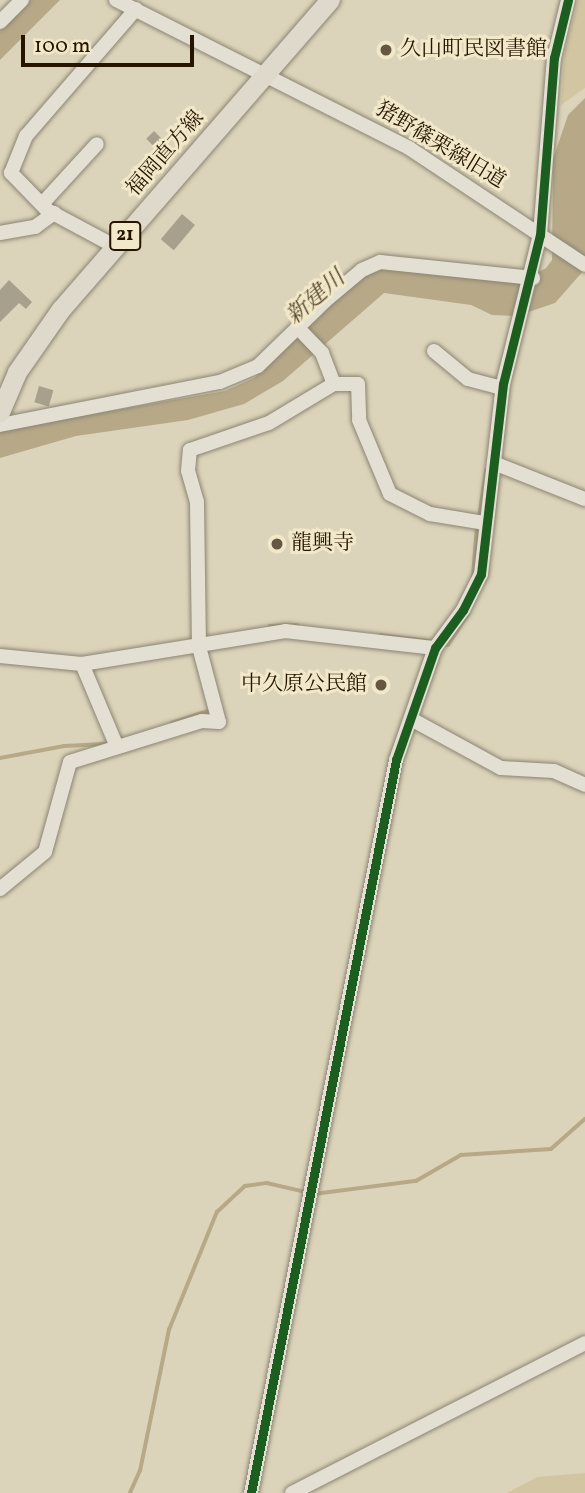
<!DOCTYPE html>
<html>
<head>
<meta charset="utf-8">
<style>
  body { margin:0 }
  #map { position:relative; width:585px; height:1493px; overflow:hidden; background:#dcd4ba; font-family:Vollkorn,"Noto Serif JP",serif }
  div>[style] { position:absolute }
  .green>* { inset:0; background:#d2c5a2 }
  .water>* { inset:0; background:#b7a988 }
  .stream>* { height:3.5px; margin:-1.75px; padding:0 1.75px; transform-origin:1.75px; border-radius:1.75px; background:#b7a988 }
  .building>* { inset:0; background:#a7a08d; transform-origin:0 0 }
  .roads { filter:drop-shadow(0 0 2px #8b8473) drop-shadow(0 0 2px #8b8473) }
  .minor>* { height:14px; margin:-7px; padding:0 7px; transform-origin:7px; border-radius:7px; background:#e3dfd2 }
  .major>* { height:19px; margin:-9.5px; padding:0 9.5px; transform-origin:9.5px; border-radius:9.5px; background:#ded9ca }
  .cycleway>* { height:9px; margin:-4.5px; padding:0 4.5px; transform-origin:4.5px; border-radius:4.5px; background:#1b5e20 }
  .dots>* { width:19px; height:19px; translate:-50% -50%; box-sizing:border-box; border:4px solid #f1e8c9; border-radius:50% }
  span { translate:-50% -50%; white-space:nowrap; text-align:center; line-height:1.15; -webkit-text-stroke:6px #f1e8c9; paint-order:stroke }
  .shield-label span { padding:2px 5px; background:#f1e8c9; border:2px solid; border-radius:5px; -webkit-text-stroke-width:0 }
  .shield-label { font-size:19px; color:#251400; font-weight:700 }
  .poi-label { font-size:21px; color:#251400 }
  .left { translate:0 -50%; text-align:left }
  .right { translate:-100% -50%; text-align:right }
  .street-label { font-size:21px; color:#251400 }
  .water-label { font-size:23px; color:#59482e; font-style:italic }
  .scale { position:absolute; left:21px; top:35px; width:173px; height:32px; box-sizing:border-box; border:4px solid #251400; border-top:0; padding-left:9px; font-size:21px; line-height:24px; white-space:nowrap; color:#251400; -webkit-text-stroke:5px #f1e8c9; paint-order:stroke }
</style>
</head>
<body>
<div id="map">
  <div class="green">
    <i style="clip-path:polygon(578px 0,585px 0,585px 88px,561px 105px,564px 55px)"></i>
    <i style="clip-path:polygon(585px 1473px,585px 1493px,507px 1493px,537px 1477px)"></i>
  </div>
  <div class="water">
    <i style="clip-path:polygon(30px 0,60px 0,0 60px,0 30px)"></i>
    <i style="clip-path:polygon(585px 98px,585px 269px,555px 303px,517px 316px,492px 315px,471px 305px,384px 293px,283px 381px,244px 404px,188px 420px,76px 436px,0 458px,0 430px,225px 391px,254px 378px,359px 279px,384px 267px,520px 282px,546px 268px,552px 260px,553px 159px,568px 115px)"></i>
  </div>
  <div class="stream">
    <i style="left:479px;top:518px;width:48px;rotate:-81.5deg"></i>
    <i style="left:473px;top:578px;width:52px;rotate:-85.6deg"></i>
    <i style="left:270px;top:626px;width:27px;rotate:-2deg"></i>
    <i style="left:381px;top:635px;width:48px;rotate:7.1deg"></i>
    <i style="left:443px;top:644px;width:5px;rotate:11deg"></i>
    <i style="left:448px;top:645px;width:37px;rotate:-57deg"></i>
    <i style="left:172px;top:723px;width:41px;rotate:-18.4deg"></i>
    <i style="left:0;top:758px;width:65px;rotate:-10.6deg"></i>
    <i style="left:64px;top:746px;width:40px;rotate:-2.9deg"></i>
    <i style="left:314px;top:1194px;width:103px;rotate:-7.3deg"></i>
    <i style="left:416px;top:1181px;width:52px;rotate:-30deg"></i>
    <i style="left:461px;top:1155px;width:90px;rotate:-3.8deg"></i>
    <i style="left:551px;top:1149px;width:45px;rotate:-41.4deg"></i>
    <i style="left:130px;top:1493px;width:24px;rotate:-66deg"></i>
    <i style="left:140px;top:1471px;width:144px;rotate:-78.4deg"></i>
    <i style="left:169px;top:1330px;width:127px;rotate:-67.9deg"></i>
    <i style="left:217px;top:1212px;width:38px;rotate:-43deg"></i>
    <i style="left:245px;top:1186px;width:22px;rotate:-8deg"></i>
    <i style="left:267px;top:1183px;width:40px;rotate:13deg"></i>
  </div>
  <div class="building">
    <i style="left:154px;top:131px;width:24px;height:11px;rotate:45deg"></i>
    <i style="left:182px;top:214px;width:17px;height:33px;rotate:40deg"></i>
    <i style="clip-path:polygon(9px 280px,32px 302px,26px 309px,19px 303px,0 322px,0 290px)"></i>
    <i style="left:39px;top:386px;width:15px;height:17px;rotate:16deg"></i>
  </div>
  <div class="roads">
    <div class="minor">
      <i style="left:116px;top:0;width:328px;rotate:26.8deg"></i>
      <i style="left:409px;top:148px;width:211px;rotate:33.6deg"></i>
      <i style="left:0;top:22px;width:31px;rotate:-45deg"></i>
      <i style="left:42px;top:204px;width:81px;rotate:-47.5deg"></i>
      <i style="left:0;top:233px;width:36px;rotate:-10deg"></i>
      <i style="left:35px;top:227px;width:24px;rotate:-36deg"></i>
      <i style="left:116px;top:247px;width:78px;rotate:-151.8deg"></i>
      <i style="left:47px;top:210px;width:52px;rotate:-134.2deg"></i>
      <i style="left:11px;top:173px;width:40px;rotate:-68deg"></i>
      <i style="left:26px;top:136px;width:168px;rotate:-49.1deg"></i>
      <i style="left:300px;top:330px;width:32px;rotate:46deg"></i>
      <i style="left:322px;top:353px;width:33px;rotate:69deg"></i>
      <i style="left:434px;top:351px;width:44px;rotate:39.5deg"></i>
      <i style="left:468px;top:379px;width:35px;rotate:15deg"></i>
      <i style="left:0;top:425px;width:224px;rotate:-11.1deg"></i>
      <i style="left:220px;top:382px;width:41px;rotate:-22.8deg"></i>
      <i style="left:258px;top:366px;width:93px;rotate:-44.1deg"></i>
      <i style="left:325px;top:301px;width:48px;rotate:-40deg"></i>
      <i style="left:362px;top:270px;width:20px;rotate:-24deg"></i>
      <i style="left:380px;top:262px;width:154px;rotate:6deg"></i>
      <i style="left:494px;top:463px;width:98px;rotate:21.6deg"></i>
      <i style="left:0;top:656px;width:82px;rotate:5.6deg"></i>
      <i style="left:82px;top:664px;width:206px;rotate:-9.2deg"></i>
      <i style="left:285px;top:631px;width:151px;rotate:6.5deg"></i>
      <i style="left:82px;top:664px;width:90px;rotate:67.1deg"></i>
      <i style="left:411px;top:719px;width:102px;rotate:28.6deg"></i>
      <i style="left:501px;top:768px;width:53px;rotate:3.2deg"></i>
      <i style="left:554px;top:771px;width:34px;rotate:24deg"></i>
      <i style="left:0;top:889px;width:58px;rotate:-39.4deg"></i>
      <i style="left:45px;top:852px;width:93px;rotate:-74.5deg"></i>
      <i style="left:70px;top:762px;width:138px;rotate:-17.3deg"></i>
      <i style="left:202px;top:721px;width:17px;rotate:3deg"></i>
      <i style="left:219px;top:722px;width:78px;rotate:-104.9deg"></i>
      <i style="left:199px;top:647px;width:145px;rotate:-90.8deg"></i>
      <i style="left:197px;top:502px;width:32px;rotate:-106deg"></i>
      <i style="left:188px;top:471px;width:21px;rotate:-85deg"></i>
      <i style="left:190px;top:450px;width:83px;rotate:-18.9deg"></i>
      <i style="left:269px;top:423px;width:76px;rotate:-31deg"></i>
      <i style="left:334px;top:384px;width:24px"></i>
      <i style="left:358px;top:384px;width:36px;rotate:88deg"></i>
      <i style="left:359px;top:420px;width:80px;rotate:67.3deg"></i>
      <i style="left:390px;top:494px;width:45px;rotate:26.6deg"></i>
      <i style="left:430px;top:514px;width:56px;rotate:9.3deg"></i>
      <i style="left:251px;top:1493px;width:747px;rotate:-78.81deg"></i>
      <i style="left:396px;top:760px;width:119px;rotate:-70.8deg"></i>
      <i style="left:435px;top:648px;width:47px;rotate:-53.6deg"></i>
      <i style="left:463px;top:610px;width:40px;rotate:-63.4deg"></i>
      <i style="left:481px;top:574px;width:191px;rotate:-83.4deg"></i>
      <i style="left:503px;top:384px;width:154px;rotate:-76.1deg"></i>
      <i style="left:540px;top:235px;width:178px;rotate:-85.5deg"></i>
      <i style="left:554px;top:58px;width:60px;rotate:-76.4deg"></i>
      <i style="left:292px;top:1493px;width:329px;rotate:-27.1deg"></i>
    </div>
    <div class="major">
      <i style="left:0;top:412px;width:43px;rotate:-67deg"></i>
      <i style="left:17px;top:372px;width:77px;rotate:-55.1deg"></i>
      <i style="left:61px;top:309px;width:410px;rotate:-49deg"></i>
    </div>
  </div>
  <div class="cycleway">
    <i style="left:251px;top:1493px;width:747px;rotate:-78.81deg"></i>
    <i style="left:396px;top:760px;width:119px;rotate:-70.8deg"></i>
    <i style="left:435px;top:648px;width:47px;rotate:-53.6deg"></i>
    <i style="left:463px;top:610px;width:40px;rotate:-63.4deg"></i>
    <i style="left:481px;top:574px;width:191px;rotate:-83.4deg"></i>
    <i style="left:503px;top:384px;width:154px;rotate:-76.1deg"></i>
    <i style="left:540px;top:235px;width:178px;rotate:-85.5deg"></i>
    <i style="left:554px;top:58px;width:60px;rotate:-76.4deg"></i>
  </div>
  <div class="dots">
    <i style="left:386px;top:50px;background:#655741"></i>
    <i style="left:277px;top:544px;background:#655741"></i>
    <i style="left:381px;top:685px;background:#655741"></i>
  </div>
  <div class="shield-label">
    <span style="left:125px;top:236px">21</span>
  </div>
  <div class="poi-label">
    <span class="left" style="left:400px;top:50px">久山町民図書館</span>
    <span class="left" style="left:291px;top:544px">龍興寺</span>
    <span class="right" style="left:367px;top:685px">中久原公民館</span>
  </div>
  <div class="street-label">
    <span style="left:440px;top:146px;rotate:31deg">猪野篠栗線旧道</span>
    <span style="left:166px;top:154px;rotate:-49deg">福岡直方線</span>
  </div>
  <div class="water-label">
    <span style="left:316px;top:298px;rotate:-41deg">新建川</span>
  </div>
  <div class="scale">100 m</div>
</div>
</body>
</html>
